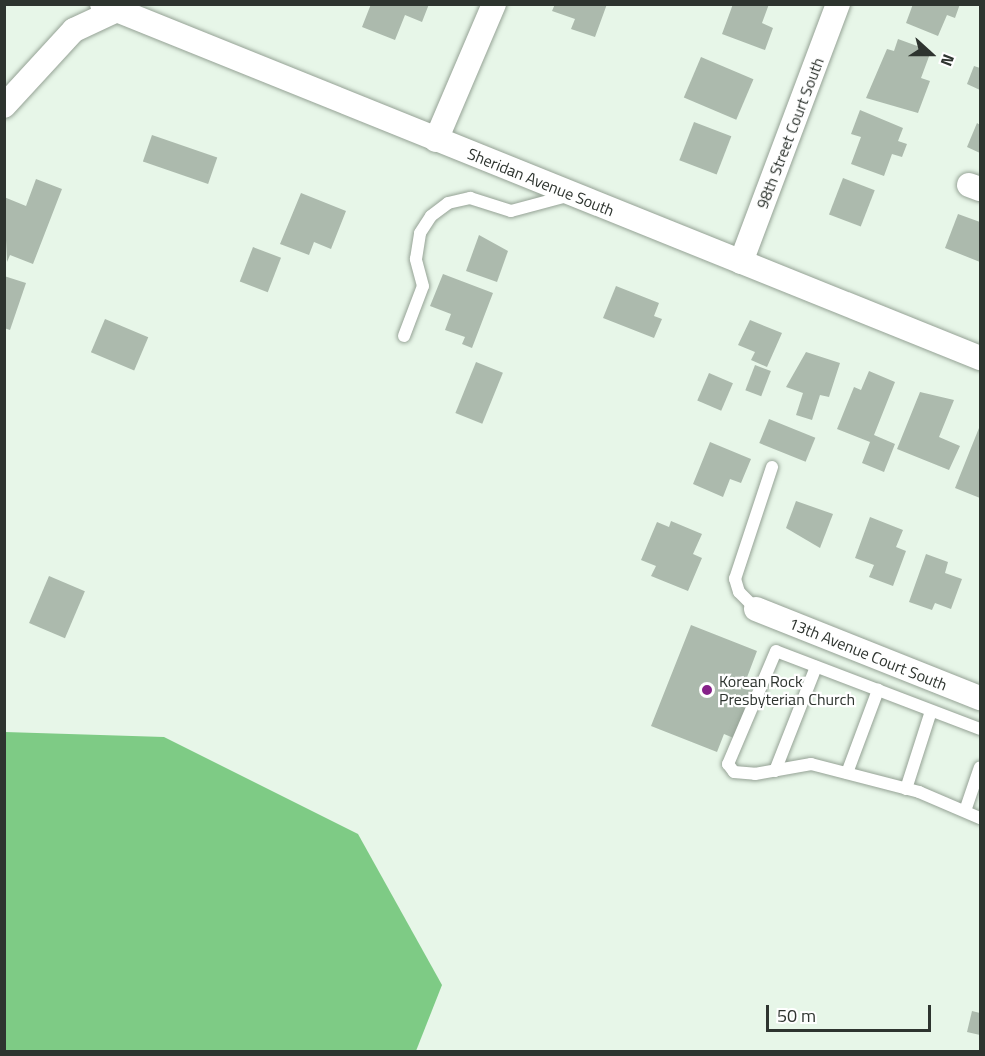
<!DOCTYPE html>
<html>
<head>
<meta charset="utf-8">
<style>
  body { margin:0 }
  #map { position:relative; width:985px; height:1056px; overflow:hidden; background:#e7f6e8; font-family:"Titillium Web",sans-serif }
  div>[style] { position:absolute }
  .forest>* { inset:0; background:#7ecb85 }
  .building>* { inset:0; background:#acbaad; transform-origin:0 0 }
  .roads { filter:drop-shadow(0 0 2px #95a295) drop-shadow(0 0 2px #95a295) }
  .service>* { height:12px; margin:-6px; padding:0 6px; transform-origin:6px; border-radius:6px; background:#fff }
  .minor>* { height:24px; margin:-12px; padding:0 12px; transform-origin:12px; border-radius:12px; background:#fff }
  .dots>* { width:16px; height:16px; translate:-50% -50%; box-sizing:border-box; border:3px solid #fff; border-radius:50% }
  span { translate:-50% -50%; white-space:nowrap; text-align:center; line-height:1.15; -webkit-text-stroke:4.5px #fff; paint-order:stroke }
  .street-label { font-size:16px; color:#2e342f }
  .poi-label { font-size:16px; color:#2e342f }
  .left { translate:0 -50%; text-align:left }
  .frame { position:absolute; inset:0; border:6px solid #2e342f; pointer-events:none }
  .north { position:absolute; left:901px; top:24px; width:60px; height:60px; -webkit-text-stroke:4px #fff; paint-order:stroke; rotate:111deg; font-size:16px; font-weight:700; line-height:24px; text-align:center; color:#2e342f }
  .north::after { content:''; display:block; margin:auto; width:21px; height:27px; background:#2e342f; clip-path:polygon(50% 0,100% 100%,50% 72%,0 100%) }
  .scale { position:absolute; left:766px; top:1005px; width:165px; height:27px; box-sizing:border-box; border:3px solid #2e342f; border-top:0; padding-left:8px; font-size:18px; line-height:21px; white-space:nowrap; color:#2e342f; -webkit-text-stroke:4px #fff; paint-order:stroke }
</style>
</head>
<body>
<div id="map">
  <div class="forest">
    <i style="clip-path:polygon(5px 732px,164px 737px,358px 834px,442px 985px,416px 1051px,5px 1051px)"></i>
  </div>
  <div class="building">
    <i style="clip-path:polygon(371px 4px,429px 4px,422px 22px,405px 15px,395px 40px,362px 27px)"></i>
    <i style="clip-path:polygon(555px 4px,607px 4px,595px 37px,571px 29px,575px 19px,552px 11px)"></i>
    <i style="clip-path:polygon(733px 4px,769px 4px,762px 23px,773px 28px,765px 50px,722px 34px)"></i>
    <i style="clip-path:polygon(913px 4px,960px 4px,955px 18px,947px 15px,938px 36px,906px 23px)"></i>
    <i style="clip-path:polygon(898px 39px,931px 51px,921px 78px,930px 81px,918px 113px,866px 98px,887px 49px,894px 51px)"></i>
    <i style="left:701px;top:57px;width:57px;height:44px;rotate:23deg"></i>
    <i style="clip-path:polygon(974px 66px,980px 68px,980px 90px,967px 84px)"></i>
    <i style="clip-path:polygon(860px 110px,903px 128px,898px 141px,907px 144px,902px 157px,892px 154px,884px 176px,851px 164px,861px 137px,851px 134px)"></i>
    <i style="left:694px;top:122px;width:40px;height:41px;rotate:21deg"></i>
    <i style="clip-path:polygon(977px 123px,980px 125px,980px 153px,967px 147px)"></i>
    <i style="left:152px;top:135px;width:69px;height:28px;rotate:19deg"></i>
    <i style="left:843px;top:178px;width:34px;height:39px;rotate:21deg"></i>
    <i style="clip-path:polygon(36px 179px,62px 189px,33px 264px,10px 255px,7px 262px,4px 197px,26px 206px)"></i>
    <i style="clip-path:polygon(301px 193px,346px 211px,331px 249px,314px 242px,309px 255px,280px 244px)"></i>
    <i style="clip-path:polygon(958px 214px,980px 222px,980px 262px,945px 248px)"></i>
    <i style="clip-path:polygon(479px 235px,508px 251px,497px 282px,466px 271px)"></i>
    <i style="left:253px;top:247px;width:30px;height:37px;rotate:21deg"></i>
    <i style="clip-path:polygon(443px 274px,493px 293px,472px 348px,462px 344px,465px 337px,445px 330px,451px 314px,430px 306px)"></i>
    <i style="clip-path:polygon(4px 276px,26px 283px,10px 330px,4px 328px)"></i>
    <i style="clip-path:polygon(616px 286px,659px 303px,654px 316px,662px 319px,654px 338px,603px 318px)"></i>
    <i style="left:105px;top:319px;width:47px;height:36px;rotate:23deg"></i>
    <i style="clip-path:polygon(750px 320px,782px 333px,767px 367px,751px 360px,755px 352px,738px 345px)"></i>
    <i style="clip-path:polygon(806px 352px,840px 363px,829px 397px,820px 395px,812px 420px,796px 415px,803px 393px,786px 387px)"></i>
    <i style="left:476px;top:362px;width:29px;height:55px;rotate:22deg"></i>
    <i style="left:755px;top:365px;width:17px;height:27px;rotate:21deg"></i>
    <i style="clip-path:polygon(869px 371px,895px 382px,874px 435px,895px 444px,884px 472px,862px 463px,870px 442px,837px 429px,854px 387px,861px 390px)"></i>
    <i style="left:709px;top:373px;width:26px;height:30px;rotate:23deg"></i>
    <i style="clip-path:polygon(920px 392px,954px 400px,939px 437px,960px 446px,949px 470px,897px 449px)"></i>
    <i style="left:769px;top:419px;width:50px;height:26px;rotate:22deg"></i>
    <i style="clip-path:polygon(979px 428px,980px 428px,980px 498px,955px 488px)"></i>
    <i style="clip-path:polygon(710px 442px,751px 459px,741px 483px,730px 479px,723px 497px,693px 484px)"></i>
    <i style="clip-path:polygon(796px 501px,833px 514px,820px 548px,786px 528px)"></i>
    <i style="clip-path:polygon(870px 517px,903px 530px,896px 547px,906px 551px,893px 586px,869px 577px,874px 565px,855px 558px)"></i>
    <i style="clip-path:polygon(671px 521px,702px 534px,693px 554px,702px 558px,688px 591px,651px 576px,656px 566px,641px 560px,657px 522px,669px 527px)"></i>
    <i style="clip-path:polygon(926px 554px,948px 562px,945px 573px,962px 579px,951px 609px,935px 603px,932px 610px,909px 602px)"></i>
    <i style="left:49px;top:576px;width:39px;height:51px;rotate:23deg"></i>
    <i style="clip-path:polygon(691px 625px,757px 651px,743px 688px,755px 692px,736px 739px,724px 734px,717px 752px,651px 726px)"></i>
    <i style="clip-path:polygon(972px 1011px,980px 1013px,980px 1035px,967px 1032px)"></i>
  </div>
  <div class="roads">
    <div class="service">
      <i style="left:404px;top:336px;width:53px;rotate:-69.2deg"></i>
      <i style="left:423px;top:286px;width:28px;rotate:-105deg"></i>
      <i style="left:416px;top:259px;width:26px;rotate:-81deg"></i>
      <i style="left:420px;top:233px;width:20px;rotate:-57deg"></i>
      <i style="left:431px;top:216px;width:21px;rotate:-37deg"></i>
      <i style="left:448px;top:203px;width:23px;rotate:-13deg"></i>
      <i style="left:470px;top:198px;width:43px;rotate:17.6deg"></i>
      <i style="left:511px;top:211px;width:62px;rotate:-14.9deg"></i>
      <i style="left:756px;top:609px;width:24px;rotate:-135deg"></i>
      <i style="left:739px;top:592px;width:14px;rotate:-107deg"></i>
      <i style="left:735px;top:579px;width:118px;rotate:-71.7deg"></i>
      <i style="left:980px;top:729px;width:218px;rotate:-159.1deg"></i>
      <i style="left:776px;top:651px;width:123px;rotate:113deg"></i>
      <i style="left:728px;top:764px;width:10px;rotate:53deg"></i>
      <i style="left:734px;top:772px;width:21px;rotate:5deg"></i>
      <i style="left:755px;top:774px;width:57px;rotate:-10.1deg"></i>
      <i style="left:811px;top:764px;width:112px;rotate:14.5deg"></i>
      <i style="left:919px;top:792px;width:66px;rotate:23.1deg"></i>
      <i style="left:775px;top:771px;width:112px;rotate:-68.5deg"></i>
      <i style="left:847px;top:773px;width:89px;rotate:-69.5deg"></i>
      <i style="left:906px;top:789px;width:82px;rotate:-72.2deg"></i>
      <i style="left:965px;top:811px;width:46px;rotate:-71.2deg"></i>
    </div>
    <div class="minor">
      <i style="left:102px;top:4px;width:947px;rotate:21.96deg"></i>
      <i style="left:4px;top:106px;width:103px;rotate:-47.4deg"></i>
      <i style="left:74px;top:30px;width:47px;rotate:-24.9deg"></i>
      <i style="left:436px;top:140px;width:148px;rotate:-66.9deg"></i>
      <i style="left:969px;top:185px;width:12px;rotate:20deg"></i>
      <i style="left:741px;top:262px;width:276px;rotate:-69.4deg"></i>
      <i style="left:756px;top:609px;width:241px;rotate:21.7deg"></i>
    </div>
  </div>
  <div class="dots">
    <i style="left:707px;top:690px;background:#862189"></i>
  </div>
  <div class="street-label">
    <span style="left:790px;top:133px;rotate:-69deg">98th Street Court South</span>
    <span style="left:541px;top:182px;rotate:22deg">Sheridan Avenue South</span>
    <span style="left:868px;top:654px;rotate:22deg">13th Avenue Court South</span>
  </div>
  <div class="poi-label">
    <span class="left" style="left:719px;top:690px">Korean Rock<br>Presbyterian Church</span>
  </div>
  <div class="frame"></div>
  <div class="north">N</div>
  <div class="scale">50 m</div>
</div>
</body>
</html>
